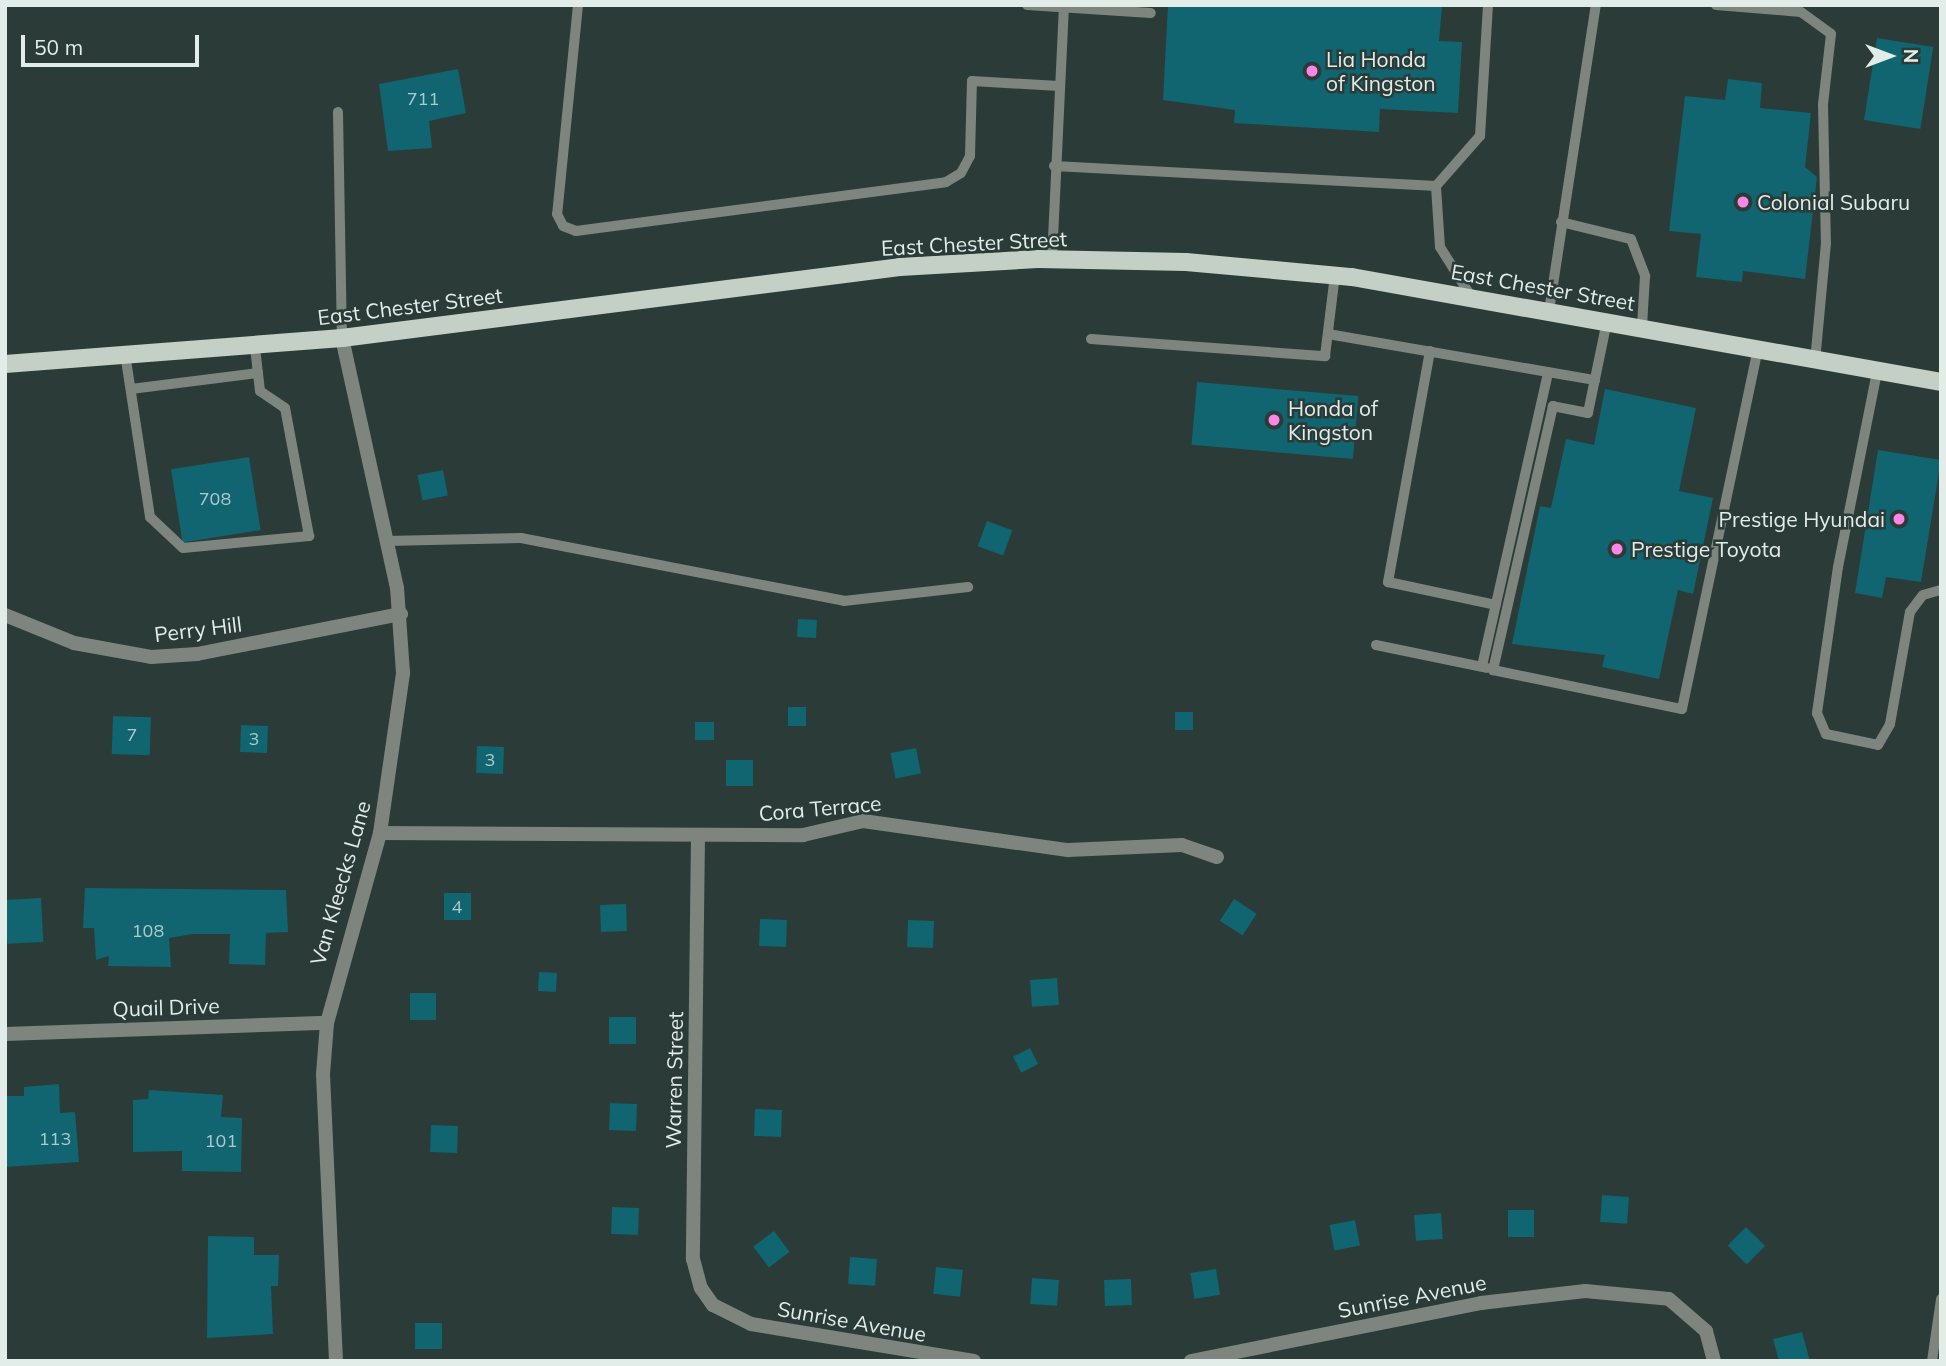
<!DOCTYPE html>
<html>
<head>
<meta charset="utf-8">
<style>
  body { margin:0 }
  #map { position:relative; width:1946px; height:1366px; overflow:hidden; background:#2b3b37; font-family:Mulish,sans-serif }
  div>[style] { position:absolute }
  .building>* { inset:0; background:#106570; transform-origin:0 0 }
  .lane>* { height:10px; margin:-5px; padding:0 5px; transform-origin:5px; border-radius:5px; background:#7e847e }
  .street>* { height:14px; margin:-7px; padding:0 7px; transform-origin:7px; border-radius:7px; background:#7e847e }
  .primary>* { height:18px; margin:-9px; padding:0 9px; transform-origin:9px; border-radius:9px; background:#c4cfc5 }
  .dots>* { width:19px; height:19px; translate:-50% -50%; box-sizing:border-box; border:4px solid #2b3b37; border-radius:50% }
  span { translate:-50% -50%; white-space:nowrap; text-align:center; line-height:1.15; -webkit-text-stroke:5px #2b3b37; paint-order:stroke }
  .number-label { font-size:18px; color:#aecacb }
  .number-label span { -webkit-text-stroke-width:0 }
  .poi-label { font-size:21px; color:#e2ece9 }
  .left { translate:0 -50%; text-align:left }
  .right { translate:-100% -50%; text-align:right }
  .street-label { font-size:21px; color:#e2ece9 }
  .frame { position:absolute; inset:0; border:7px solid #e2ece9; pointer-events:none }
  .north { position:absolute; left:1855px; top:21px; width:70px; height:70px; -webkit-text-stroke:5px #2b3b37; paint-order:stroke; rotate:90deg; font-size:19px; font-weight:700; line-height:28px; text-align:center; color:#e2ece9 }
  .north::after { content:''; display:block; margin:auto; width:24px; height:32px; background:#e2ece9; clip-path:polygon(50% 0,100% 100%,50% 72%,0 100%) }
  .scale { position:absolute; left:21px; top:35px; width:178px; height:32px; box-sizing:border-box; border:4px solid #e2ece9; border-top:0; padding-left:9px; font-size:21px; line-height:24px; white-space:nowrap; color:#e2ece9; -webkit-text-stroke:5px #2b3b37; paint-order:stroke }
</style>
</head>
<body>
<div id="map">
  <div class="building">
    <i style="clip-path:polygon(1168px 5px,1442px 5px,1439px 41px,1462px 42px,1458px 113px,1380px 109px,1379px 132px,1234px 123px,1235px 110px,1163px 100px)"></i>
    <i style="left:1877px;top:38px;width:57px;height:83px;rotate:9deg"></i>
    <i style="clip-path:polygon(458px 69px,466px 113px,429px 121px,432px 148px,388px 151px,379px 84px)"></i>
    <i style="clip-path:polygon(1728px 79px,1762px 83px,1760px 108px,1811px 113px,1805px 167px,1817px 177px,1805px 279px,1743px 271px,1742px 282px,1696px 277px,1701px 234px,1669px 231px,1685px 96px,1725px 100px)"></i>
    <i style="left:1197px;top:382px;width:162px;height:63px;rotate:5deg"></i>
    <i style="clip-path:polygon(1605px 389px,1696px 408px,1679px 491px,1713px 498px,1693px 594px,1678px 590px,1659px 679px,1602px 667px,1605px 655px,1512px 644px,1540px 506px,1551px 508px,1566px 439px,1594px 445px)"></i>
    <i style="clip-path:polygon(1878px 450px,1941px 460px,1921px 582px,1886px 577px,1882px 598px,1855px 593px)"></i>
    <i style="left:249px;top:457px;width:74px;height:79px;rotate:81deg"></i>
    <i style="left:443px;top:470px;width:26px;height:26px;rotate:79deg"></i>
    <i style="left:987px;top:521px;width:27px;height:27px;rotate:20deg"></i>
    <i style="left:798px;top:619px;width:19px;height:18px;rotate:3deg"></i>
    <i style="left:788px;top:707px;width:18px;height:19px"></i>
    <i style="left:1175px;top:712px;width:18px;height:18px"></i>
    <i style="left:113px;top:716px;width:38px;height:38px;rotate:2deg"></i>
    <i style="left:695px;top:722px;width:19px;height:18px"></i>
    <i style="left:241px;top:725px;width:27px;height:27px;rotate:2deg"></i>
    <i style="left:477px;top:746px;width:27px;height:27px;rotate:2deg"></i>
    <i style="left:916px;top:748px;width:26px;height:26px;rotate:79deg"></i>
    <i style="left:726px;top:760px;width:27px;height:26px"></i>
    <i style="clip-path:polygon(85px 888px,286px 890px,288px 932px,266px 933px,265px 965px,229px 964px,230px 934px,193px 934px,169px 938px,171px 967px,108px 966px,109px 956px,96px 960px,94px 928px,83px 928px)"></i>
    <i style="left:444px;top:893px;width:27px;height:27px"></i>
    <i style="left:41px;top:898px;width:44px;height:36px;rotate:87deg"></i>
    <i style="left:1234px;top:899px;width:27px;height:26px;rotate:33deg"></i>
    <i style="left:626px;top:904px;width:27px;height:26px;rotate:88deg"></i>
    <i style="left:760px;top:919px;width:27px;height:27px;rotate:2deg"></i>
    <i style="left:908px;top:920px;width:26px;height:27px;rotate:2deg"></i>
    <i style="left:539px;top:972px;width:18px;height:19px;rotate:3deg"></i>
    <i style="left:1057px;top:978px;width:27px;height:27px;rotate:86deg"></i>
    <i style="left:410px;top:993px;width:26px;height:27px"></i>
    <i style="left:609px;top:1017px;width:27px;height:27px"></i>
    <i style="left:1030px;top:1048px;width:18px;height:19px;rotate:63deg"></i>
    <i style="clip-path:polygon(59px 1084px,60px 1113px,75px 1112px,79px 1162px,5px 1167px,5px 1096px,24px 1096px,24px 1087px)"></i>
    <i style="clip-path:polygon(149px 1090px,223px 1095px,221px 1117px,242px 1118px,241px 1172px,182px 1171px,182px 1151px,133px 1152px,133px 1100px,148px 1099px)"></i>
    <i style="left:610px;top:1103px;width:27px;height:27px;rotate:2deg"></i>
    <i style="left:755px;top:1109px;width:27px;height:27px;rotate:2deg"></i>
    <i style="left:431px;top:1125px;width:27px;height:27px;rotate:2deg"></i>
    <i style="left:1602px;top:1195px;width:27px;height:27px;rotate:4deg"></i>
    <i style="left:612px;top:1207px;width:27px;height:27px;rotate:2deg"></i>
    <i style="left:1508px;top:1210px;width:26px;height:27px"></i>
    <i style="left:1441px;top:1213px;width:26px;height:27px;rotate:86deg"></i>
    <i style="left:1355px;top:1220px;width:26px;height:26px;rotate:79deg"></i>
    <i style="left:1746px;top:1227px;width:27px;height:26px;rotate:45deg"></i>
    <i style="left:774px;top:1231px;width:26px;height:26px;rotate:53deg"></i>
    <i style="clip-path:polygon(208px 1236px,254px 1237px,254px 1255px,279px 1255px,278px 1286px,271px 1286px,273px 1334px,207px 1338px)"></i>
    <i style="left:850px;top:1257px;width:27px;height:27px;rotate:4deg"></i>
    <i style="left:936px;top:1267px;width:27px;height:27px;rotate:6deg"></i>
    <i style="left:1216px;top:1269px;width:26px;height:26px;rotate:81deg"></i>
    <i style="left:1032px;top:1278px;width:27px;height:26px;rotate:4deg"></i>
    <i style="left:1131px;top:1279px;width:26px;height:27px;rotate:88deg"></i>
    <i style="left:415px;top:1323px;width:27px;height:26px"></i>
    <i style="clip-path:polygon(1802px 1332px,1810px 1361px,1779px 1361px,1773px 1339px)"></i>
  </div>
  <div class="lane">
    <i style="left:578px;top:5px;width:210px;rotate:95.7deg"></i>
    <i style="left:557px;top:214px;width:13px;rotate:63deg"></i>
    <i style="left:563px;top:226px;width:14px;rotate:21deg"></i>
    <i style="left:576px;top:231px;width:373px;rotate:-7.5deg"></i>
    <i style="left:946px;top:182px;width:17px;rotate:-31deg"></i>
    <i style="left:961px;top:173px;width:19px;rotate:-62deg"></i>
    <i style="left:970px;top:156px;width:75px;rotate:-88.5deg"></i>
    <i style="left:972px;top:81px;width:87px;rotate:3.3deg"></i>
    <i style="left:1027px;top:5px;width:124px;rotate:3.7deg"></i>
    <i style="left:1716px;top:5px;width:85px;rotate:4.7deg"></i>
    <i style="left:1801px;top:12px;width:37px;rotate:36deg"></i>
    <i style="left:1831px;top:34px;width:70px;rotate:96.5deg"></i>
    <i style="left:1823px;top:104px;width:139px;rotate:88.8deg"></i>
    <i style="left:1826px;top:243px;width:119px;rotate:95.3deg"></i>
    <i style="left:338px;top:112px;width:226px;rotate:89deg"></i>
    <i style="left:1054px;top:166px;width:383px;rotate:3deg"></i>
    <i style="left:1561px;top:222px;width:72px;rotate:13.7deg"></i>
    <i style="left:1631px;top:239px;width:40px;rotate:69deg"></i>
    <i style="left:1645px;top:276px;width:51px;rotate:93.4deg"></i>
    <i style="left:1052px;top:260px;width:255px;rotate:-87.3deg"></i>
    <i style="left:1472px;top:298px;width:60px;rotate:-122.1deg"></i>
    <i style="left:1440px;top:247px;width:61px;rotate:-93.8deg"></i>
    <i style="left:1436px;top:186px;width:67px;rotate:-48.7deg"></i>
    <i style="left:1480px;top:136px;width:131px;rotate:-86.5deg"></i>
    <i style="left:1549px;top:311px;width:310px;rotate:-81.3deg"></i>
    <i style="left:1607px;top:321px;width:94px;rotate:101.7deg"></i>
    <i style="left:1588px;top:413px;width:36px;rotate:-169deg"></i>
    <i style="left:1553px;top:406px;width:271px;rotate:102.8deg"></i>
    <i style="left:1493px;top:670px;width:193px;rotate:11.7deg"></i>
    <i style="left:1682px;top:709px;width:369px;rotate:-78.1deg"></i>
    <i style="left:1328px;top:334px;width:271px;rotate:9.8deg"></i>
    <i style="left:1091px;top:339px;width:235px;rotate:4.2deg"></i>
    <i style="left:1325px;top:356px;width:82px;rotate:-83deg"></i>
    <i style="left:1430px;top:351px;width:235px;rotate:100.3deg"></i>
    <i style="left:1388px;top:582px;width:110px;rotate:12deg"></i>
    <i style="left:126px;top:360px;width:159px;rotate:81.3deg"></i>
    <i style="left:150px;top:517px;width:45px;rotate:43.2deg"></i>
    <i style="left:183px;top:548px;width:127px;rotate:-5.4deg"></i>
    <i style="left:309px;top:536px;width:130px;rotate:-100.6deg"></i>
    <i style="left:285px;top:408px;width:30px;rotate:-146deg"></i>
    <i style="left:260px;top:391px;width:44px;rotate:-96.5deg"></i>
    <i style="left:1877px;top:372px;width:199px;rotate:101.3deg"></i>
    <i style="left:1838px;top:567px;width:148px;rotate:98.2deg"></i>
    <i style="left:1817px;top:713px;width:23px;rotate:67deg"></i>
    <i style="left:1826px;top:734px;width:53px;rotate:11.9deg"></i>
    <i style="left:1878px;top:745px;width:24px;rotate:-60deg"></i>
    <i style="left:1890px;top:724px;width:114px;rotate:-79.9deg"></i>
    <i style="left:1910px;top:612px;width:21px;rotate:-53deg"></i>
    <i style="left:1923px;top:595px;width:19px;rotate:-16deg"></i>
    <i style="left:131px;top:389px;width:128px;rotate:-7.2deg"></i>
    <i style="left:386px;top:541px;width:135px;rotate:-1.3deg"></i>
    <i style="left:521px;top:538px;width:329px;rotate:11deg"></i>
    <i style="left:844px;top:601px;width:125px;rotate:-6.4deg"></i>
    <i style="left:1376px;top:645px;width:113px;rotate:11.7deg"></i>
    <i style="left:1482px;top:666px;width:301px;rotate:-77.3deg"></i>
    <i style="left:1932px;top:1361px;width:63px;rotate:-81.7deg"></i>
  </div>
  <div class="street">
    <i style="left:5px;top:615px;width:74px;rotate:22.1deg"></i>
    <i style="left:74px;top:643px;width:78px;rotate:10.3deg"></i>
    <i style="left:151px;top:657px;width:46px;rotate:-3.7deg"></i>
    <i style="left:197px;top:654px;width:208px;rotate:-11.1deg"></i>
    <i style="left:380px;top:833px;width:423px;rotate:0.3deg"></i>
    <i style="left:803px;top:835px;width:62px;rotate:-13.1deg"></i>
    <i style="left:863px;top:821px;width:207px;rotate:8.1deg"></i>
    <i style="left:1068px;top:850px;width:114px;rotate:-2.5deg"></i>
    <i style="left:1182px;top:845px;width:37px;rotate:19deg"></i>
    <i style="left:698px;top:836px;width:423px;rotate:90.7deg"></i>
    <i style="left:693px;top:1259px;width:30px;rotate:75deg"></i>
    <i style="left:701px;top:1288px;width:21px;rotate:55deg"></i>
    <i style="left:713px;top:1305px;width:42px;rotate:26.6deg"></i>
    <i style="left:751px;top:1324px;width:226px;rotate:9.4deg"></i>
    <i style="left:5px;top:1034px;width:322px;rotate:-2deg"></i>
    <i style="left:336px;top:1361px;width:287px;rotate:-92.6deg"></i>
    <i style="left:323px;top:1074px;width:51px;rotate:-85.5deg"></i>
    <i style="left:327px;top:1023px;width:197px;rotate:-74.4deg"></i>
    <i style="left:380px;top:833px;width:162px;rotate:-81.8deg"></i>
    <i style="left:403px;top:673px;width:85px;rotate:-94deg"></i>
    <i style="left:397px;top:588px;width:256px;rotate:-102.4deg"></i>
    <i style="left:1191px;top:1361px;width:296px;rotate:-11.3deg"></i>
    <i style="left:1481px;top:1303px;width:105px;rotate:-6.6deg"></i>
    <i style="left:1585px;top:1291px;width:84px;rotate:5.4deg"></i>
    <i style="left:1669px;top:1299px;width:49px;rotate:40.9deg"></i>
    <i style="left:1706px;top:1331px;width:31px;rotate:75deg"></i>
  </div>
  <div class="primary">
    <i style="left:5px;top:364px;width:338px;rotate:-4.4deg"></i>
    <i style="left:342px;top:338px;width:562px;rotate:-7.25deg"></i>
    <i style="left:900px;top:267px;width:138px;rotate:-3.3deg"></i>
    <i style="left:1038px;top:259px;width:148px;rotate:1.2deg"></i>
    <i style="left:1186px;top:262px;width:167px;rotate:5.2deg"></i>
    <i style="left:1352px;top:277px;width:598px;rotate:10.11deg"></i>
  </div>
  <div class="dots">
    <i style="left:1312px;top:71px;background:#fc86e4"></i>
    <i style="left:1743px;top:202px;background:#fc86e4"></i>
    <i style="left:1274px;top:420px;background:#fc86e4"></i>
    <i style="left:1899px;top:519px;background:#fc86e4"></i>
    <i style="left:1617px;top:549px;background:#fc86e4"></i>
  </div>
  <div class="number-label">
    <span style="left:423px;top:99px">711</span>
    <span style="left:215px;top:499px">708</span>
    <span style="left:132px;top:735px">7</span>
    <span style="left:254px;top:739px">3</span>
    <span style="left:490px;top:760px">3</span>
    <span style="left:457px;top:907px">4</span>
    <span style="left:148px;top:931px">108</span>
    <span style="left:55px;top:1139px">113</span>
    <span style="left:221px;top:1141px">101</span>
  </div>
  <div class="poi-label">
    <span class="left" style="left:1326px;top:71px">Lia Honda<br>of Kingston</span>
    <span class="left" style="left:1757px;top:202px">Colonial Subaru</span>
    <span class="left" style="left:1288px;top:420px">Honda of<br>Kingston</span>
    <span class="right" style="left:1885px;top:519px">Prestige Hyundai</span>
    <span class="left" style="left:1631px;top:549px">Prestige Toyota</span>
  </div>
  <div class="street-label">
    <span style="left:974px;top:243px;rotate:-3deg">East Chester Street</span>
    <span style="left:1543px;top:287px;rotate:10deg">East Chester Street</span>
    <span style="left:410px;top:306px;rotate:-7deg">East Chester Street</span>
    <span style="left:198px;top:629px;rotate:-7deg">Perry Hill</span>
    <span style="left:820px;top:808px;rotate:-5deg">Cora Terrace</span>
    <span style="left:340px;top:883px;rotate:-74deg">Van Kleecks Lane</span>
    <span style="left:166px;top:1007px;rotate:-2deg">Quail Drive</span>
    <span style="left:674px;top:1080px;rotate:-89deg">Warren Street</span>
    <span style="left:1412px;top:1296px;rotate:-11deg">Sunrise Avenue</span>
    <span style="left:852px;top:1321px;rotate:10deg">Sunrise Avenue</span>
  </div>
  <div class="frame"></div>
  <div class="north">N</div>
  <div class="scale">50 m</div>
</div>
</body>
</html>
